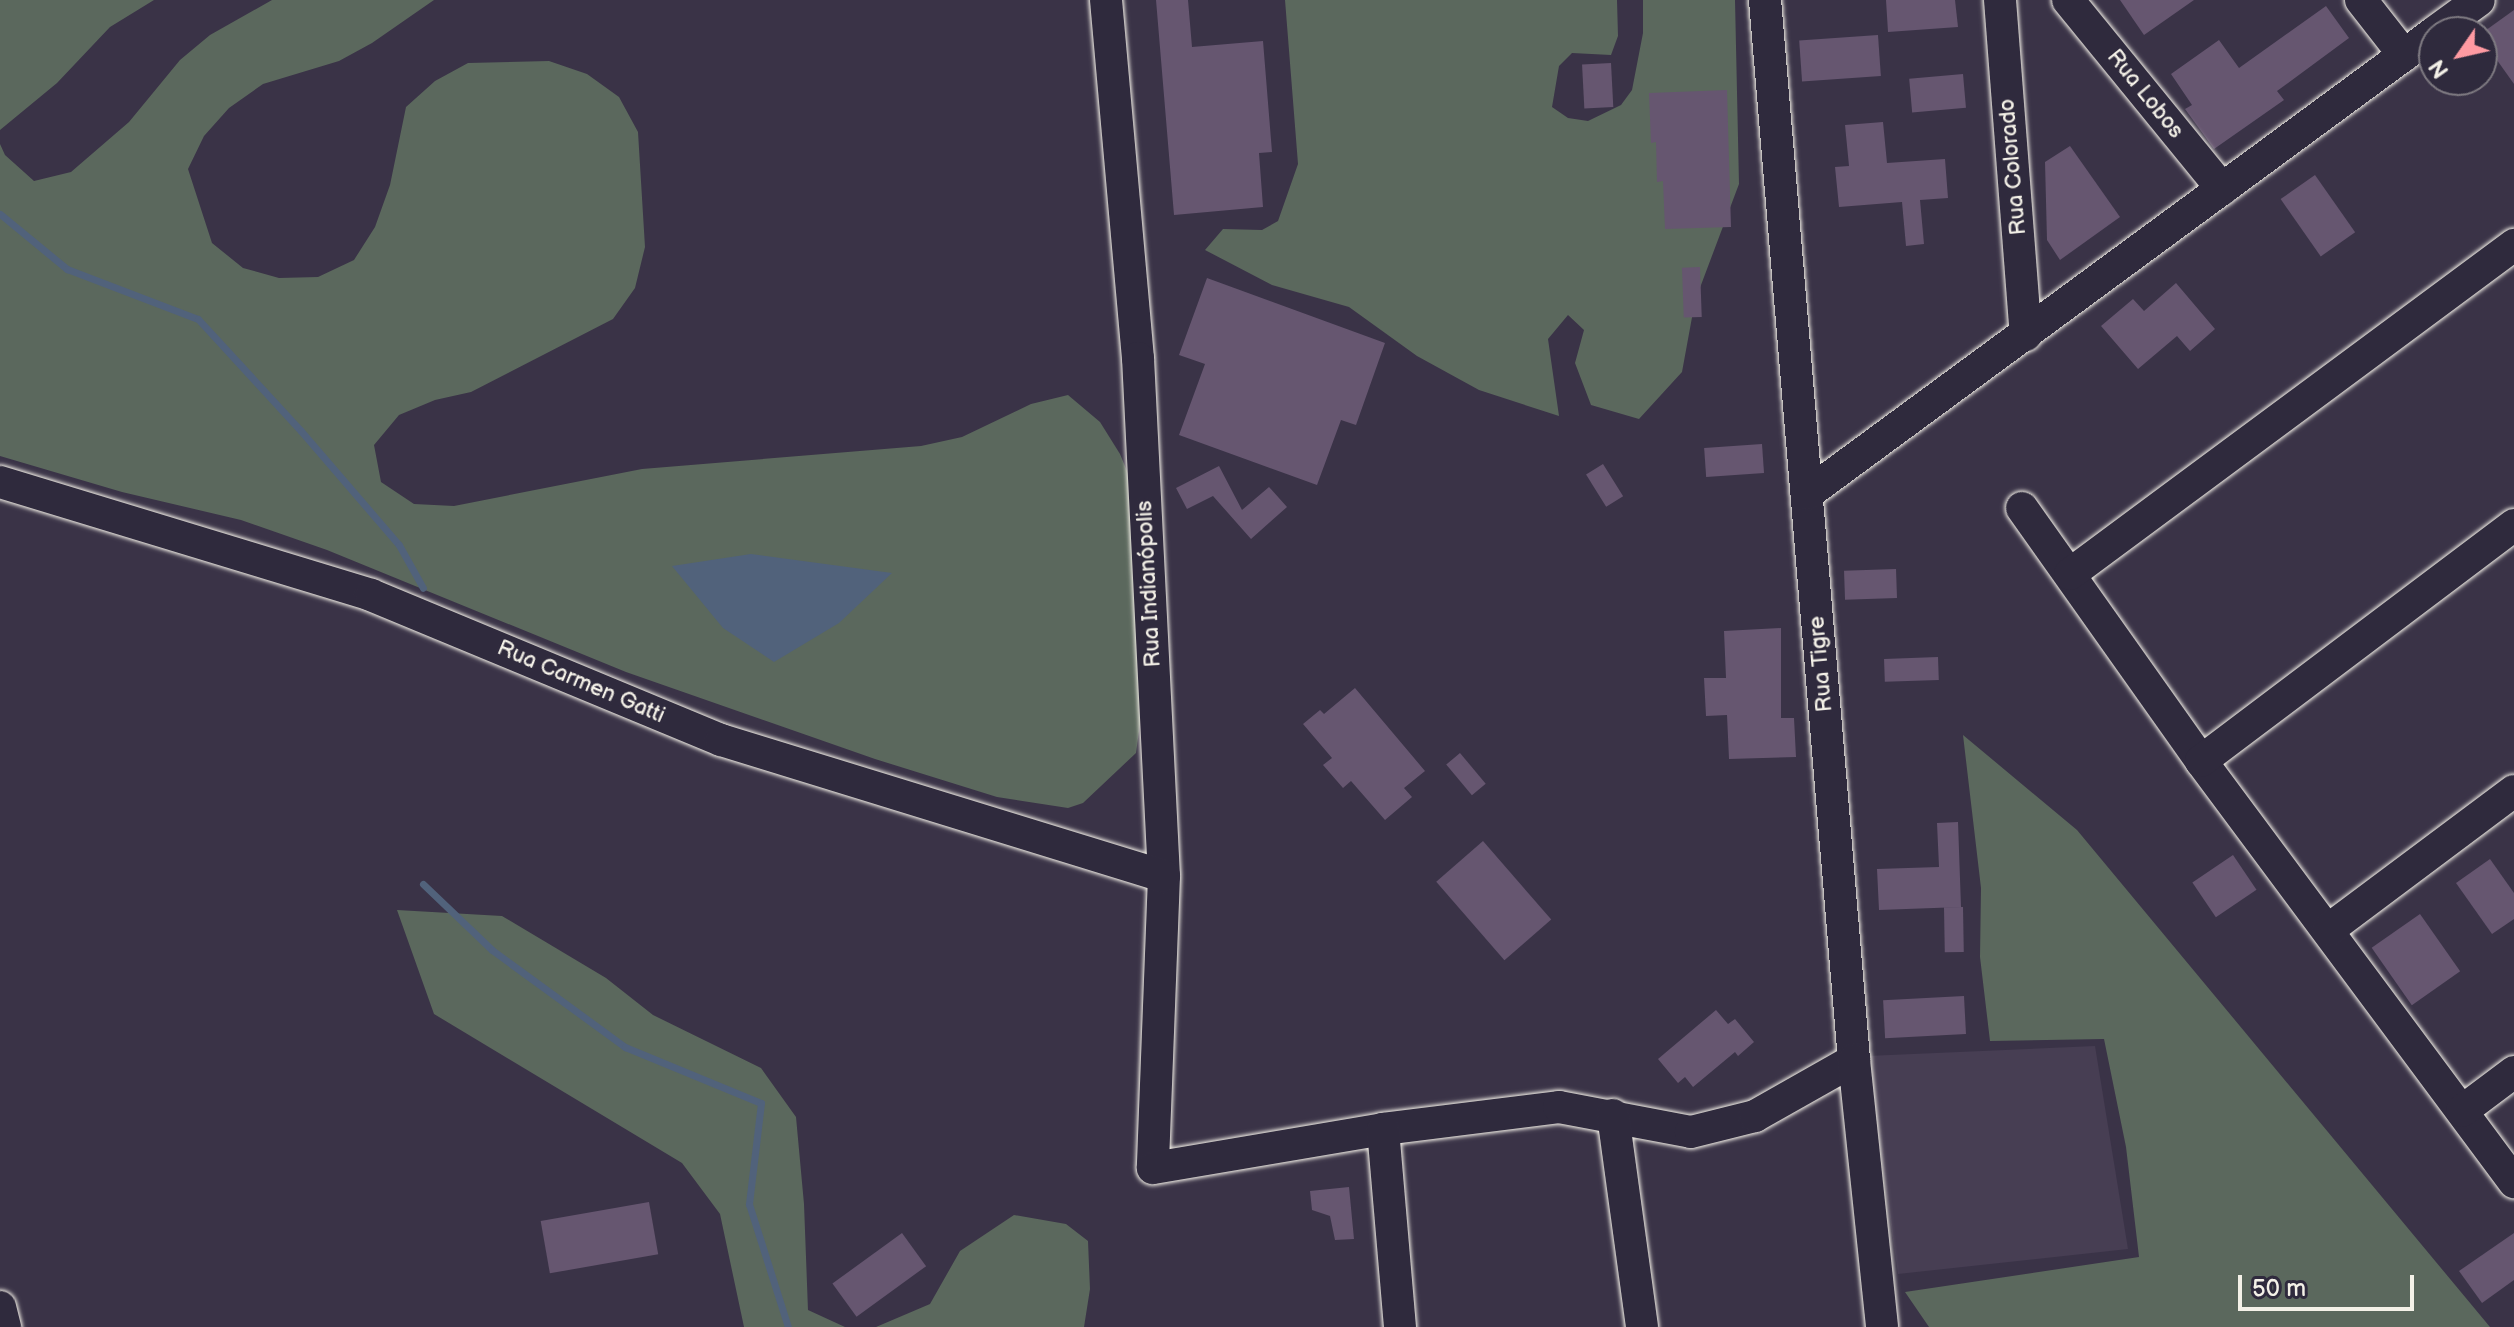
<!DOCTYPE html>
<html>
<head>
<meta charset="utf-8">
<style>
  body { margin:0 }
  #map { position:relative; width:2514px; height:1327px; overflow:hidden; background:#3a3347; font-family:"Balsamiq Sans",sans-serif }
  div>[style] { position:absolute }
  .built>* { inset:0; background:#473e53 }
  .green>* { inset:0; background:#5b685d }
  .water>* { inset:0; background:#51627b }
  .stream>* { height:7px; margin:-3.5px; padding:0 3.5px; transform-origin:3.5px; border-radius:3.5px; background:#51627b }
  .building>* { inset:0; background:#665670; transform-origin:0 0 }
  .roads { filter:drop-shadow(0 0 2px #f4f1e8) drop-shadow(0 0 2px #f4f1e8) }
  .minor>* { height:32px; margin:-16px; padding:0 16px; transform-origin:16px; border-radius:16px; background:#2f2a3d }
  span { translate:-50% -50%; white-space:nowrap; text-align:center; line-height:1.15; -webkit-text-stroke:7px #2f2a3d; paint-order:stroke }
  .street-label { font-size:22px; color:#f4f1e8 }
  .north { position:absolute; left:2418px; top:16px; width:80px; height:80px; box-sizing:border-box; background:#2f2a3d; border:2px solid #7e7a81; border-radius:50%; rotate:236deg; font-size:22px; font-weight:700; line-height:32px; text-align:center; color:#f4f1e8 }
  .north::after { content:''; display:block; margin:auto; width:28px; height:36px; background:#ff9aa2; clip-path:polygon(50% 0,100% 100%,50% 72%,0 100%) }
  .scale { position:absolute; left:2238px; top:1275px; width:176px; height:36px; box-sizing:border-box; border:4px solid #f4f1e8; border-top:0; padding-left:10px; font-size:24px; line-height:28px; white-space:nowrap; color:#f4f1e8; -webkit-text-stroke:6px #2f2a3d; paint-order:stroke }
</style>
</head>
<body>
<div id="map">
  <div class="built">
    <i style="clip-path:polygon(2095px 1046px,2128px 1249px,1898px 1274px,1867px 1056px)"></i>
  </div>
  <div class="green">
    <i style="clip-path:polygon(0 0,154px 0,110px 27px,57px 83px,0 130px)"></i>
    <i style="clip-path:polygon(272px 0,434px 0,372px 43px,339px 61px,263px 84px,229px 108px,204px 136px,188px 169px,212px 243px,243px 268px,279px 278px,318px 277px,354px 260px,375px 227px,390px 185px,406px 107px,435px 81px,468px 63px,549px 61px,587px 74px,619px 97px,638px 132px,645px 247px,635px 288px,613px 319px,471px 392px,435px 400px,399px 415px,374px 445px,381px 482px,414px 504px,454px 506px,642px 469px,921px 446px,962px 437px,1031px 404px,1068px 395px,1100px 422px,1120px 454px,1134px 488px,1147px 674px,1136px 753px,1083px 803px,1068px 808px,997px 797px,875px 759px,626px 672px,327px 550px,241px 520px,122px 492px,0 456px,0 144px,5px 155px,34px 181px,71px 172px,129px 122px,180px 60px,210px 35px)"></i>
    <i style="clip-path:polygon(1285px 0,1617px 0,1618px 36px,1611px 55px,1572px 53px,1559px 66px,1552px 107px,1568px 118px,1588px 121px,1621px 105px,1632px 90px,1643px 33px,1643px 0,1735px 0,1739px 184px,1695px 301px,1682px 372px,1639px 419px,1591px 405px,1575px 363px,1584px 330px,1568px 315px,1548px 339px,1559px 416px,1479px 390px,1417px 356px,1349px 307px,1272px 285px,1205px 250px,1223px 229px,1262px 230px,1278px 221px,1298px 164px)"></i>
    <i style="clip-path:polygon(1963px 735px,2077px 830px,2490px 1327px,1929px 1327px,1905px 1292px,2139px 1257px,2126px 1147px,2104px 1039px,1990px 1041px,1980px 957px,1981px 888px)"></i>
    <i style="clip-path:polygon(397px 910px,502px 916px,606px 978px,653px 1015px,761px 1068px,796px 1117px,804px 1204px,808px 1310px,845px 1327px,744px 1327px,720px 1214px,682px 1163px,434px 1014px)"></i>
    <i style="clip-path:polygon(1014px 1215px,1066px 1224px,1088px 1241px,1090px 1289px,1084px 1327px,876px 1327px,930px 1304px,960px 1251px)"></i>
  </div>
  <div class="water">
    <i style="clip-path:polygon(751px 554px,892px 573px,839px 623px,774px 662px,723px 628px,672px 566px)"></i>
  </div>
  <div class="stream">
    <i style="left:0;top:214px;width:87px;rotate:39.4deg"></i>
    <i style="left:67px;top:269px;width:140px;rotate:20.9deg"></i>
    <i style="left:198px;top:319px;width:152px;rotate:47.4deg"></i>
    <i style="left:301px;top:431px;width:150px;rotate:49.3deg"></i>
    <i style="left:399px;top:545px;width:49px;rotate:60.8deg"></i>
    <i style="left:423px;top:884px;width:95px;rotate:43.7deg"></i>
    <i style="left:492px;top:950px;width:165px;rotate:36.1deg"></i>
    <i style="left:625px;top:1047px;width:147px;rotate:22.4deg"></i>
    <i style="left:761px;top:1103px;width:102px;rotate:96.8deg"></i>
    <i style="left:749px;top:1204px;width:129px;rotate:72.4deg"></i>
  </div>
  <div class="building">
    <i style="clip-path:polygon(1156px 0,1188px 0,1192px 47px,1263px 41px,1272px 152px,1259px 153px,1263px 207px,1174px 215px)"></i>
    <i style="clip-path:polygon(1886px 0,1955px 0,1958px 27px,1888px 32px)"></i>
    <i style="clip-path:polygon(2120px 0,2194px 0,2144px 35px)"></i>
    <i style="clip-path:polygon(2326px 6px,2349px 38px,2277px 91px,2284px 100px,2214px 149px,2185px 109px,2192px 105px,2171px 74px,2219px 40px,2239px 68px)"></i>
    <i style="clip-path:polygon(2514px 10px,2514px 84px,2482px 39px,2482px 33px)"></i>
    <i style="left:1878px;top:35px;width:41px;height:79px;rotate:86deg"></i>
    <i style="left:1611px;top:63px;width:44px;height:29px;rotate:87deg"></i>
    <i style="left:1963px;top:74px;width:34px;height:54px;rotate:85deg"></i>
    <i style="clip-path:polygon(1727px 90px,1731px 227px,1665px 229px,1663px 181px,1657px 182px,1656px 142px,1651px 143px,1649px 93px)"></i>
    <i style="clip-path:polygon(1883px 122px,1887px 163px,1945px 159px,1948px 198px,1920px 200px,1924px 244px,1906px 246px,1902px 202px,1839px 207px,1835px 167px,1849px 166px,1845px 125px)"></i>
    <i style="clip-path:polygon(2070px 146px,2120px 217px,2060px 260px,2047px 240px,2045px 162px)"></i>
    <i style="left:2315px;top:175px;width:70px;height:42px;rotate:55deg"></i>
    <i style="left:1700px;top:267px;width:50px;height:18px;rotate:88deg"></i>
    <i style="clip-path:polygon(1207px 278px,1385px 343px,1356px 425px,1341px 420px,1317px 485px,1179px 435px,1205px 364px,1179px 355px)"></i>
    <i style="clip-path:polygon(2176px 283px,2215px 329px,2190px 351px,2177px 336px,2138px 369px,2101px 326px,2133px 299px,2144px 311px)"></i>
    <i style="left:1762px;top:444px;width:29px;height:58px;rotate:86deg"></i>
    <i style="left:1603px;top:464px;width:38px;height:20px;rotate:58deg"></i>
    <i style="clip-path:polygon(1219px 466px,1242px 510px,1269px 487px,1287px 507px,1251px 539px,1213px 496px,1187px 509px,1176px 488px)"></i>
    <i style="left:1896px;top:569px;width:29px;height:52px;rotate:88deg"></i>
    <i style="clip-path:polygon(1781px 628px,1781px 718px,1794px 718px,1796px 757px,1729px 759px,1727px 715px,1706px 716px,1704px 678px,1726px 678px,1724px 631px)"></i>
    <i style="left:1938px;top:657px;width:23px;height:54px;rotate:88deg"></i>
    <i style="clip-path:polygon(1355px 688px,1425px 771px,1404px 788px,1412px 797px,1385px 820px,1351px 781px,1343px 788px,1323px 765px,1332px 758px,1303px 724px,1320px 710px,1324px 714px)"></i>
    <i style="left:1460px;top:753px;width:40px;height:18px;rotate:50deg"></i>
    <i style="clip-path:polygon(1958px 822px,1961px 907px,1879px 910px,1877px 869px,1939px 867px,1937px 823px)"></i>
    <i style="left:1483px;top:841px;width:104px;height:62px;rotate:49deg"></i>
    <i style="left:2233px;top:855px;width:42px;height:49px;rotate:56deg"></i>
    <i style="clip-path:polygon(2490px 859px,2514px 893px,2514px 919px,2492px 934px,2456px 883px)"></i>
    <i style="left:1963px;top:907px;width:45px;height:19px;rotate:89deg"></i>
    <i style="left:2420px;top:914px;width:70px;height:59px;rotate:55deg"></i>
    <i style="left:1964px;top:996px;width:38px;height:81px;rotate:87deg"></i>
    <i style="clip-path:polygon(1716px 1010px,1728px 1024px,1735px 1019px,1754px 1042px,1738px 1056px,1735px 1052px,1693px 1087px,1685px 1077px,1678px 1083px,1658px 1059px)"></i>
    <i style="clip-path:polygon(1349px 1187px,1354px 1239px,1335px 1240px,1330px 1216px,1312px 1210px,1310px 1191px)"></i>
    <i style="left:649px;top:1202px;width:53px;height:110px;rotate:80deg"></i>
    <i style="left:902px;top:1233px;width:41px;height:86px;rotate:54deg"></i>
    <i style="clip-path:polygon(2514px 1233px,2514px 1280px,2482px 1303px,2459px 1271px)"></i>
  </div>
  <div class="roads">
    <div class="minor">
      <i style="left:1106px;top:0;width:359px;rotate:84.9deg"></i>
      <i style="left:1138px;top:358px;width:519px;rotate:87.13deg"></i>
      <i style="left:1164px;top:876px;width:292px;rotate:92.2deg"></i>
      <i style="left:1153px;top:1168px;width:233px;rotate:-9.6deg"></i>
      <i style="left:1383px;top:1129px;width:177px;rotate:-7.1deg"></i>
      <i style="left:1559px;top:1107px;width:134px;rotate:10.7deg"></i>
      <i style="left:1691px;top:1132px;width:66px;rotate:-14deg"></i>
      <i style="left:1755px;top:1116px;width:114px;rotate:-29.5deg"></i>
      <i style="left:1765px;top:0;width:1064px;rotate:85.2deg"></i>
      <i style="left:1854px;top:1060px;width:268px;rotate:84deg"></i>
      <i style="left:2000px;top:0;width:336px;rotate:85.6deg"></i>
      <i style="left:2068px;top:0;width:244px;rotate:50.8deg"></i>
      <i style="left:2361px;top:0;width:70px;rotate:52deg"></i>
      <i style="left:2435px;top:32px;width:54px;rotate:-36deg"></i>
      <i style="left:0;top:482px;width:388px;rotate:16.9deg"></i>
      <i style="left:371px;top:595px;width:379px;rotate:22.5deg"></i>
      <i style="left:721px;top:740px;width:463px;rotate:17.1deg"></i>
      <i style="left:1807px;top:494px;width:778px;rotate:-36.33deg"></i>
      <i style="left:2022px;top:508px;width:310px;rotate:54.7deg"></i>
      <i style="left:2201px;top:761px;width:525px;rotate:53.37deg"></i>
      <i style="left:2070px;top:574px;width:553px;rotate:-36.54deg"></i>
      <i style="left:2201px;top:761px;width:392px;rotate:-37deg"></i>
      <i style="left:2328px;top:930px;width:232px;rotate:-36.8deg"></i>
      <i style="left:2462px;top:1111px;width:65px;rotate:-36.9deg"></i>
      <i style="left:1613px;top:1115px;width:214px;rotate:82.2deg"></i>
      <i style="left:1383px;top:1129px;width:199px;rotate:85.1deg"></i>
      <i style="left:0;top:1307px;width:21px;rotate:76deg"></i>
    </div>
  </div>
  <div class="street-label">
    <span style="left:2145px;top:94px;rotate:51deg">Rua Lobos</span>
    <span style="left:2013px;top:167px;rotate:-95deg">Rua Colorado</span>
    <span style="left:1149px;top:584px;rotate:-93deg">Rua Indianópolis</span>
    <span style="left:1821px;top:664px;rotate:-95deg">Rua Tigre</span>
    <span style="left:581px;top:682px;rotate:23deg">Rua Carmen Gatti</span>
  </div>
  <div class="north">N</div>
  <div class="scale">50 m</div>
</div>
</body>
</html>
